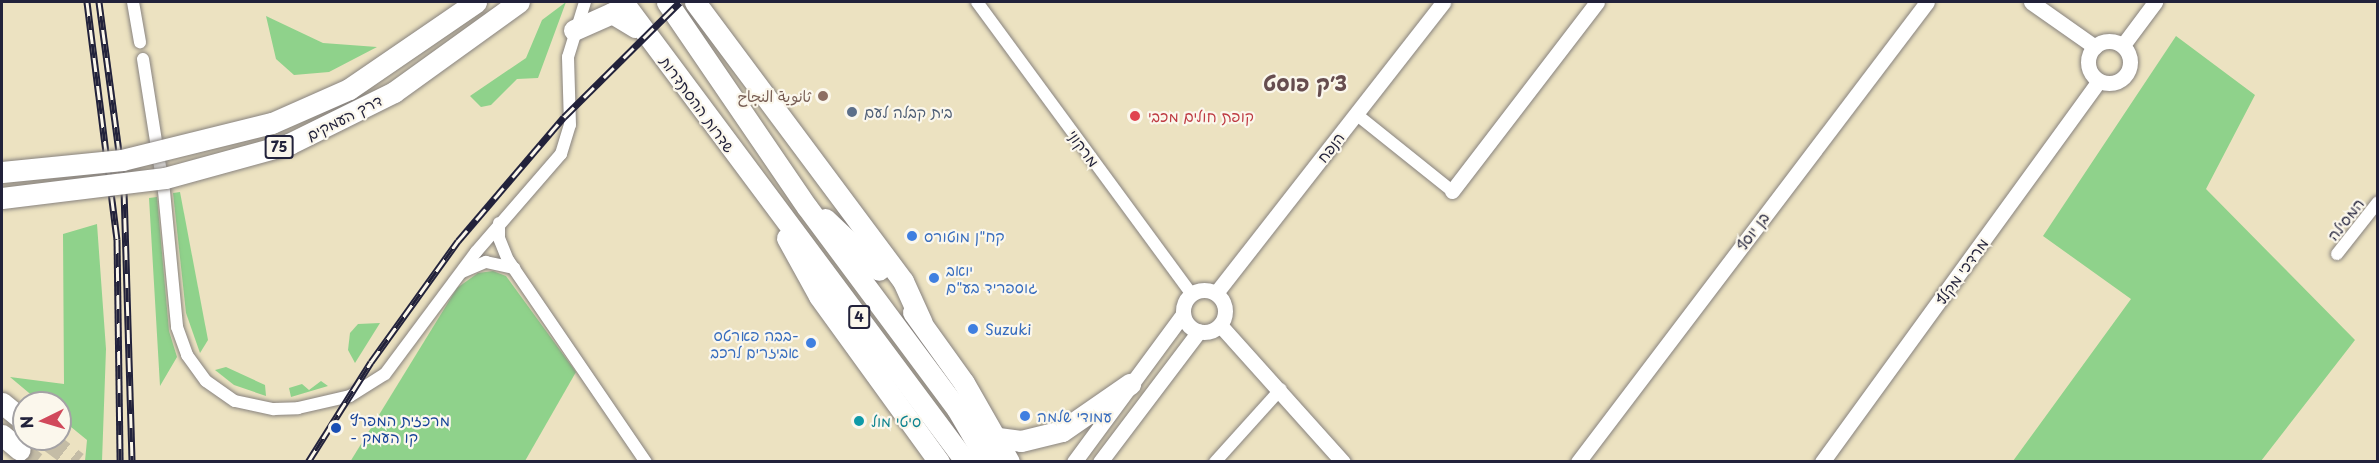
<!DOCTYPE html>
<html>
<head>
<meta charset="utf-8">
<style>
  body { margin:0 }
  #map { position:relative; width:2379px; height:463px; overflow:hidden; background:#ece2c1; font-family:"Playpen Sans","Playpen Sans Arabic","Playpen Sans Hebrew",sans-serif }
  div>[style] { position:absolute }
  .green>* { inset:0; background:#8fd28b }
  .trunk-tunnel>* { height:21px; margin-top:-10.5px; transform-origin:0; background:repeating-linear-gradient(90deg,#c4bca6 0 21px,transparent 0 31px) }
  .roads { filter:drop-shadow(0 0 2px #87827e) drop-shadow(0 0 2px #87827e) }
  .minor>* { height:12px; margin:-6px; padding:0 6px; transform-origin:6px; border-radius:6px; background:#fff }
  .tertiary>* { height:15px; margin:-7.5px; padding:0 7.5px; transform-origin:7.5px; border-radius:7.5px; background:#fff }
  .tertiary>.ring { margin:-7.5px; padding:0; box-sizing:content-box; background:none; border:15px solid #fff; border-radius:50% }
  .trunk>* { height:21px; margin:-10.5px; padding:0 10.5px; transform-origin:10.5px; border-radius:10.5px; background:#fff }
  .rail>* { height:7px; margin-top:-3.5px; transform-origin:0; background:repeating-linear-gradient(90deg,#fbf7ec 0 14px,#22223b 0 28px); box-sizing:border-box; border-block:2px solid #22223b }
  .bridges { filter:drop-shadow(0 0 2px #87827e) drop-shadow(0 0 2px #87827e) }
  .trunk-bridge>* { height:21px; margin:-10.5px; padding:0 10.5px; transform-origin:10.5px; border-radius:10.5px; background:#fff }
  .dots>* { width:16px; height:16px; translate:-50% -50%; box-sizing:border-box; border:3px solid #fbf7ec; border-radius:50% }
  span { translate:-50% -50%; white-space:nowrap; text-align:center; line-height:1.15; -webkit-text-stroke:4.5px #fbf7ec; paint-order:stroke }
  .shield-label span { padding:2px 4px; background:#fbf7ec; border:2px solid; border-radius:4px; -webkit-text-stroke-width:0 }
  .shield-label { font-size:14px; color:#22223b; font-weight:700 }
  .education-label { font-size:15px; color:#785e54 }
  .right { translate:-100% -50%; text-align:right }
  .street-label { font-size:15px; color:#22223b }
  .service-label { font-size:15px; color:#4e5e75 }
  .left { translate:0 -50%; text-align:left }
  .health-label { font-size:15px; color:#be3a42 }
  .shop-label { font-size:15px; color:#366cbe }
  .transit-label { font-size:15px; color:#164399 }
  .culture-label { font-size:15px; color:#0d838f }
  .district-label { font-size:21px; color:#664d4f; font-weight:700 }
  .frame { position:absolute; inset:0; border:3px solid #22223b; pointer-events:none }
  .north { position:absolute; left:12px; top:391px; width:60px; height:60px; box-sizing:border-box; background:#fbf7ec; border:2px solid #a4a2a5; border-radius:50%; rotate:265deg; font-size:16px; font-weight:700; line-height:24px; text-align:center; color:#22223b }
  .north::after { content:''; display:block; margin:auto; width:21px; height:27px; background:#d1495b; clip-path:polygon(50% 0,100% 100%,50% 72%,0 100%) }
</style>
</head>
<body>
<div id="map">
  <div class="green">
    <i style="clip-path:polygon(566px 2px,538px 78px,517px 79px,491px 105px,481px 107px,470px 96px,526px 58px,542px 20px)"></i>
    <i style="clip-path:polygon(266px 16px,323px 43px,377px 47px,329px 72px,294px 75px,276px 59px)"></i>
    <i style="clip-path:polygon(2176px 36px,2255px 95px,2206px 189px,2355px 340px,2261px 461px,2013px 461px,2131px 299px,2043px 236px)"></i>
    <i style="clip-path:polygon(180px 192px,208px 340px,200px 353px,186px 313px,173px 193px)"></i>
    <i style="clip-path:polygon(157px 197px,169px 331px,177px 357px,160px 386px,149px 198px)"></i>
    <i style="clip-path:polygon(97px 224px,106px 349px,102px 461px,85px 461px,87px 440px,60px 418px,60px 403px,41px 403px,10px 377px,64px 384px,63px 234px)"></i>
    <i style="clip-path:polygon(493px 271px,506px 276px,576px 372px,525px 461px,350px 462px,457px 288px,478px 273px)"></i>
    <i style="clip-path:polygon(380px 323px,355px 363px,348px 350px,350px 333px,358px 324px)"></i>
    <i style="clip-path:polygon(226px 367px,265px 385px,266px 396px,234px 385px,215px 370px)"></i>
    <i style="clip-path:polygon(321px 381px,328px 386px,291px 397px,289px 388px,302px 384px,309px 390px)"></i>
  </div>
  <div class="trunk-tunnel">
    <i style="left:47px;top:439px;width:38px;rotate:37deg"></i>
    <i style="left:20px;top:450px;width:20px;rotate:37deg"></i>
  </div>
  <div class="roads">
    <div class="minor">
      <i style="left:133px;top:2px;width:41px;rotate:80.1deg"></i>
      <i style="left:977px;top:2px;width:361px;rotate:53.7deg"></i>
      <i style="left:143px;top:59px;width:134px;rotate:81deg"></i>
      <i style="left:164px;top:191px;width:137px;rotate:84.5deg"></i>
      <i style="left:177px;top:327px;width:30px;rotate:70deg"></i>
      <i style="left:187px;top:355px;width:32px;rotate:54deg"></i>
      <i style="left:206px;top:381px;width:35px;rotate:35deg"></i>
      <i style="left:235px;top:401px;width:40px;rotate:12deg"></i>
      <i style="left:274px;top:409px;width:24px;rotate:-2deg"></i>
      <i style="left:298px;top:408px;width:53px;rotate:-13deg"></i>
      <i style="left:350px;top:396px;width:41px;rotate:-32.2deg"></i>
      <i style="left:385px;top:374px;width:152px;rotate:-53.3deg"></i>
      <i style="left:476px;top:252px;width:130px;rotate:-49.1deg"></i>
      <i style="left:561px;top:154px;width:30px;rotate:-73deg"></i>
      <i style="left:570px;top:125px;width:68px;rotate:-91.7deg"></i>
      <i style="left:568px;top:57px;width:58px;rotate:-72.8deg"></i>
      <i style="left:1356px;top:114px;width:123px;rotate:38.7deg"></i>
      <i style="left:499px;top:223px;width:15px;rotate:90deg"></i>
      <i style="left:499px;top:238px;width:24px;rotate:68deg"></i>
      <i style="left:508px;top:260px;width:245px;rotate:55.7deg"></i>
      <i style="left:2337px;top:254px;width:66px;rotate:-51.7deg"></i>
      <i style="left:462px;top:272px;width:26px;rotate:-23deg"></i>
      <i style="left:486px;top:262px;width:29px;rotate:12deg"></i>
      <i style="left:1215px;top:462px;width:98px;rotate:-47.9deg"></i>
    </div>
    <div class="tertiary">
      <i style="left:2031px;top:2px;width:78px;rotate:35.1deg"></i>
      <i class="ring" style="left:2088px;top:41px;width:27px;height:27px"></i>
      <i style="left:2123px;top:45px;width:54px;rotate:-53.3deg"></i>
      <i style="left:1452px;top:191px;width:238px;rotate:-52.5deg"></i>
      <i class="ring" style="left:1183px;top:290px;width:27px;height:27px"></i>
      <i style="left:1216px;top:293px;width:369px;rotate:-52deg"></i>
      <i style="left:1220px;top:325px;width:184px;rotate:48.1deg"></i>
      <i style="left:1074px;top:462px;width:184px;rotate:-53.6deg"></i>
      <i style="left:1100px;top:462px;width:164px;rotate:-52.9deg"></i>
      <i style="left:1578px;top:462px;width:577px;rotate:-52.81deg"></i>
      <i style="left:1822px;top:462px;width:471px;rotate:-54deg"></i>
    </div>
    <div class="trunk">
      <i style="left:623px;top:2px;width:574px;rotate:53.29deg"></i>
      <i style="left:667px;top:2px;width:248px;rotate:55.7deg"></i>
      <i style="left:807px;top:207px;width:252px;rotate:53.4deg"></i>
      <i style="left:957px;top:409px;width:61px;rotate:59.7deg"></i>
      <i style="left:695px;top:2px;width:348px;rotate:53.3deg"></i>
      <i style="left:903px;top:281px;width:46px;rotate:65.7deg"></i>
      <i style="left:574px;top:30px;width:42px;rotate:-24.1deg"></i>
      <i style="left:612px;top:13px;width:27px;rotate:31deg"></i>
      <i style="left:825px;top:219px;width:74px;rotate:43.4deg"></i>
      <i style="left:787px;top:238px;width:66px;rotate:61.1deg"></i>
      <i style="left:819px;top:296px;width:205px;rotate:54.1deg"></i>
      <i style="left:913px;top:312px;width:87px;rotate:54.3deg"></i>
      <i style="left:964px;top:383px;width:91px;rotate:60.3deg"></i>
      <i style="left:2px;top:403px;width:28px;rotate:39deg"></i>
      <i style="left:2px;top:435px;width:23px;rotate:40deg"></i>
      <i style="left:998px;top:438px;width:23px;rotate:7deg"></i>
      <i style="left:1021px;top:441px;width:42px;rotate:-13.7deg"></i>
      <i style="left:1062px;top:431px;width:83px;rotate:-34.7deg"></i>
    </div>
  </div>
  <div class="rail">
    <i style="left:87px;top:2px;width:239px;rotate:82.8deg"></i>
    <i style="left:117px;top:239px;width:223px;rotate:89.2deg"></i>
    <i style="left:99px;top:2px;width:190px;rotate:82.4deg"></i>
    <i style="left:124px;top:190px;width:272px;rotate:88.3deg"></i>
    <i style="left:308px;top:462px;width:118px;rotate:-57.8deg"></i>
    <i style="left:371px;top:362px;width:149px;rotate:-54.3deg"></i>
    <i style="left:458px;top:241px;width:163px;rotate:-49.5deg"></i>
    <i style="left:564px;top:117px;width:163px;rotate:-44.8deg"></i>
  </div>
  <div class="bridges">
    <div class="trunk-bridge">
      <i style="left:2px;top:172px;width:121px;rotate:-5.7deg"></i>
      <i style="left:122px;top:160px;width:154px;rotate:-13.9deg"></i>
      <i style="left:272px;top:123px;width:84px;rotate:-23.8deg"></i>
      <i style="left:349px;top:89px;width:154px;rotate:-34.4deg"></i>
      <i style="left:2px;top:198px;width:164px;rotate:-7deg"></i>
      <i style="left:165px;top:178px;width:129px;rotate:-15.3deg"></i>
      <i style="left:289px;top:144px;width:117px;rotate:-26.3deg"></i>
      <i style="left:394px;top:92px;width:154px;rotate:-35.8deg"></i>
    </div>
  </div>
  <div class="dots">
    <i style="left:823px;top:96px;background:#8d6e63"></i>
    <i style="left:852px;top:112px;background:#5c6f8a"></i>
    <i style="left:1135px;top:116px;background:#e0444e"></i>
    <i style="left:912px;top:236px;background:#3f7fe0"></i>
    <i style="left:934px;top:278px;background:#3f7fe0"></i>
    <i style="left:973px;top:329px;background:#3f7fe0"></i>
    <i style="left:811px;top:343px;background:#3f7fe0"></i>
    <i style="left:1025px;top:416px;background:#3f7fe0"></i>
    <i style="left:859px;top:421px;background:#0f9aa8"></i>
    <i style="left:336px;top:428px;background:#1a4fb4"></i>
  </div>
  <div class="shield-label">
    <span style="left:279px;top:147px">75</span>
    <span style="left:859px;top:317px">4</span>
  </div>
  <div class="education-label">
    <span class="right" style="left:811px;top:96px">ثانوية النجاح</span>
  </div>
  <div class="street-label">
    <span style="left:698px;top:104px;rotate:54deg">שדרות ההסתדרות</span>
    <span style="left:344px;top:117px;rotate:-27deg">דרך העמקים</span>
    <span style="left:1330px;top:147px;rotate:-52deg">הנפח</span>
    <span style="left:1084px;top:148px;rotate:54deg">מרקוני</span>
    <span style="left:2345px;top:219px;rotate:-52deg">המסילה</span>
    <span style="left:1752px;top:231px;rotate:-53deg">בן יוסף</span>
    <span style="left:1961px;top:271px;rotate:-54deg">מרדכי מקלף</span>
  </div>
  <div class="service-label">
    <span class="left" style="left:864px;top:112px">בית קבלה לעם</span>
  </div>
  <div class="health-label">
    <span class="left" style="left:1148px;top:116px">קופת חולים מכבי</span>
  </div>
  <div class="shop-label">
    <span class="left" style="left:924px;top:236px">קח"ן מוטורס</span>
    <span class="left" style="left:946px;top:278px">יואב<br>גוספריד בע"ם</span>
    <span class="left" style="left:985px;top:329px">Suzuki</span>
    <span class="right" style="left:799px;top:343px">בבה פארטס-<br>אביזרים לרכב</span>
    <span class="left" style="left:1037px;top:416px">עמודי שלמה</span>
  </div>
  <div class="transit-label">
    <span class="left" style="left:350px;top:428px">מרכזית המפרץ<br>- קו העמק</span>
  </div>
  <div class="culture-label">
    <span class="left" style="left:871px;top:421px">סיטי מול</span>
  </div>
  <div class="district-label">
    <span style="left:1305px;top:82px">צ׳ק פוסט</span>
  </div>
  <div class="frame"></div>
  <div class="north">N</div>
</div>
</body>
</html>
